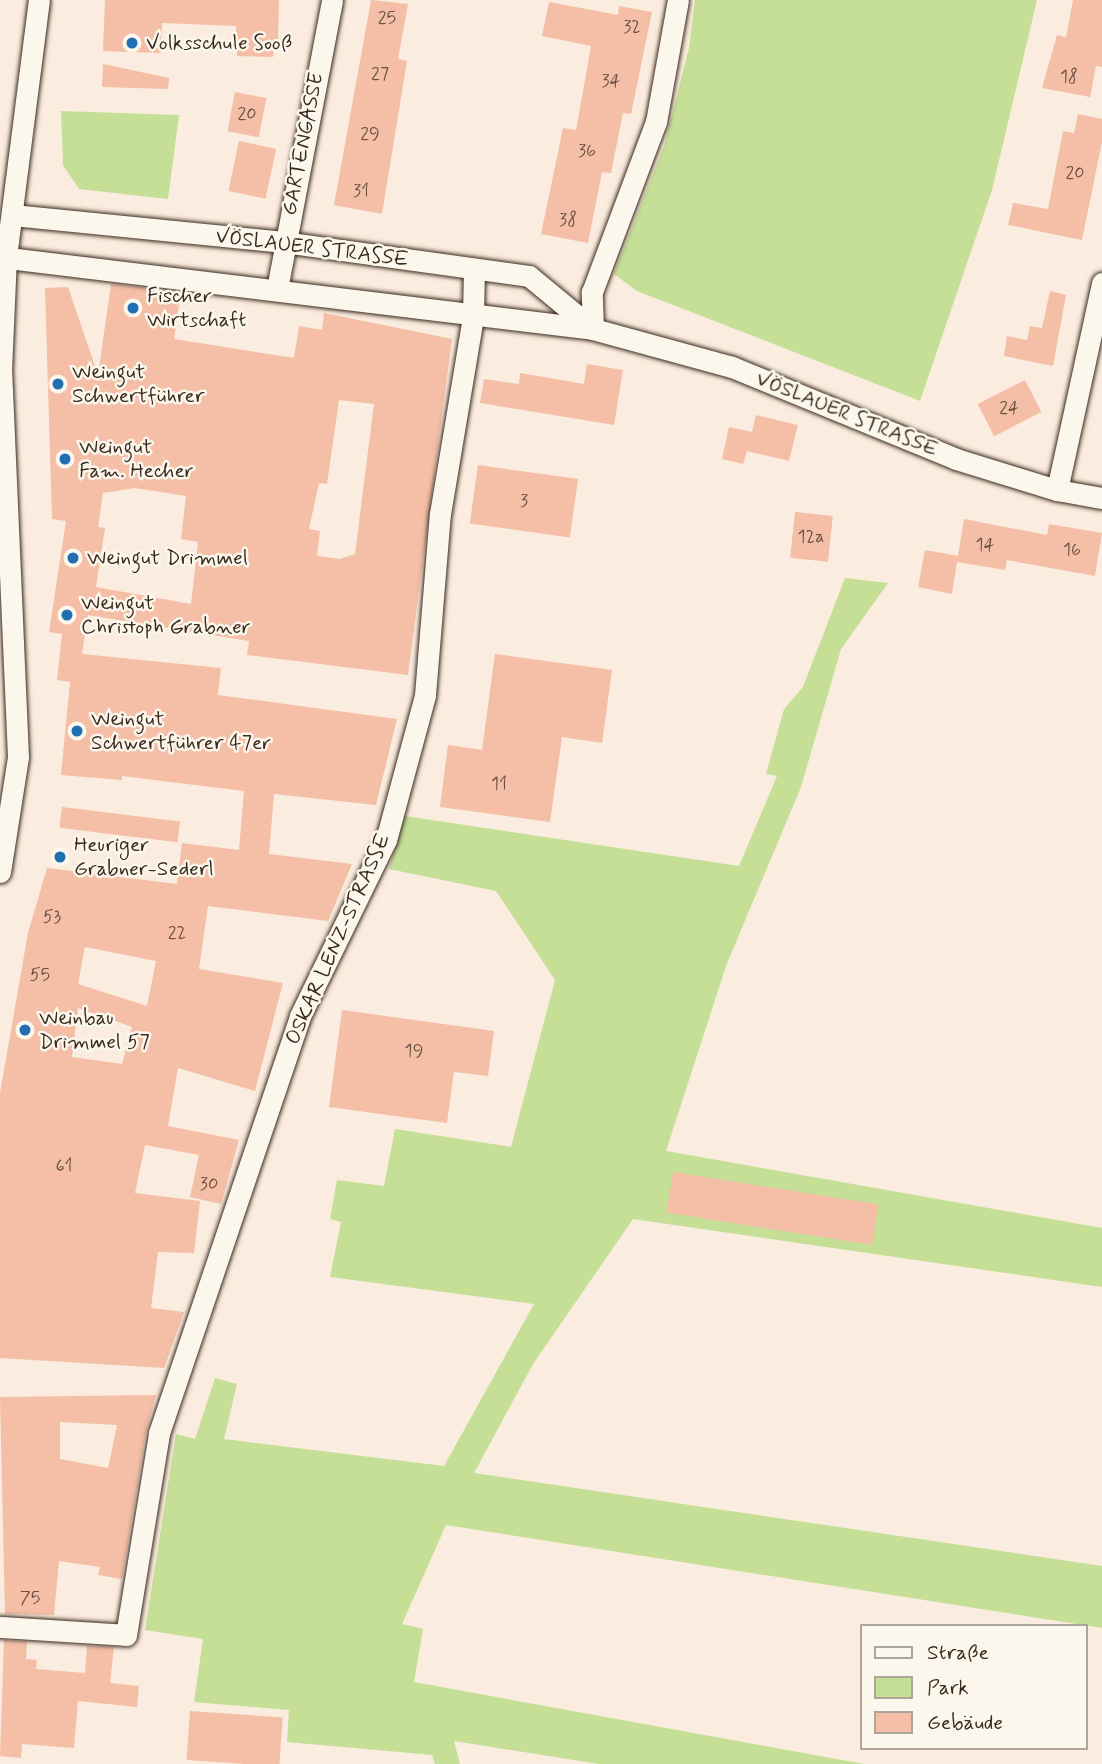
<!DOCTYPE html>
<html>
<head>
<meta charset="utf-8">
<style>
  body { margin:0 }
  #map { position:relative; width:1102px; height:1764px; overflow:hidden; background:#faecde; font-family:Mynerve,sans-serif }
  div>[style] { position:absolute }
  .green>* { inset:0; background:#c5df96 }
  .building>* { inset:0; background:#f4bea7; transform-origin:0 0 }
  .roads { filter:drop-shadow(0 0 2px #3b2a1e) drop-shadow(0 0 2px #3b2a1e) }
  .minor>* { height:21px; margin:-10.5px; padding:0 10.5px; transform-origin:10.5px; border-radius:10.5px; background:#fbf7ec }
  .dots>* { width:19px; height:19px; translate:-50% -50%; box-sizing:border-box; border:4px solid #fbf7ec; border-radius:50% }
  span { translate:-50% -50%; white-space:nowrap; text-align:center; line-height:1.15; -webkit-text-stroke:5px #fbf7ec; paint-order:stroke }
  .number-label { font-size:18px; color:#694f40 }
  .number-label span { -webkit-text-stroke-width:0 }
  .poi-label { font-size:21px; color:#3b2a1e }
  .left { translate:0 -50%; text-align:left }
  .street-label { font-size:21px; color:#3b2a1e }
  .legend { position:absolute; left:860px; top:1624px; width:228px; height:126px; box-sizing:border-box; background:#fbf7ec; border:2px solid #aea59a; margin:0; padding:9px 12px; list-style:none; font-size:21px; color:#3b2a1e }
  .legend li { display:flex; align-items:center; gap:14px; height:35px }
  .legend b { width:35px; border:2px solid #aea59a }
</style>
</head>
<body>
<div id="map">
  <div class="green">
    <i style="clip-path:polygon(695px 0,1037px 0,992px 190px,920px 401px,637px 291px,614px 274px,665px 143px,689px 48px)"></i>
    <i style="clip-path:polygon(61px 111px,179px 115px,168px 199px,79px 189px,63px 165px)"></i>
    <i style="clip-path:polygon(845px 578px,888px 583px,841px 649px,801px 787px,726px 966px,666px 1151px,1102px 1228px,1102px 1287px,633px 1219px,533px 1364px,474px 1473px,1102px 1566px,1102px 1628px,446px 1525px,402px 1624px,423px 1629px,414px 1682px,864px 1764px,599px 1764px,454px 1741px,460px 1764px,435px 1764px,432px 1755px,287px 1742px,289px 1710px,194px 1702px,203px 1639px,145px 1630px,176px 1434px,195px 1439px,215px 1378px,237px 1384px,224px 1439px,444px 1466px,534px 1304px,330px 1277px,341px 1222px,330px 1219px,337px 1180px,384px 1186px,395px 1129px,511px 1147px,555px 980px,496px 891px,389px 869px,405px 816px,739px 866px,777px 776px,766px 774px,784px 709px,803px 687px)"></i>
  </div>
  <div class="building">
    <i style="clip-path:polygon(105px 0,279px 0,278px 40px,274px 40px,273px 57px,237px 56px,236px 26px,162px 23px,161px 53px,103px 51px)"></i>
    <i style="clip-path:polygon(371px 0,408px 4px,398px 59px,407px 61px,382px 214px,334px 205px)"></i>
    <i style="clip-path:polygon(1073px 0,1102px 0,1102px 67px,1096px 66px,1090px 97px,1042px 88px,1057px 35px,1066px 37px)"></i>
    <i style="clip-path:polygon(549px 2px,618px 15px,619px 6px,652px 12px,631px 114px,623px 113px,611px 173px,602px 172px,588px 243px,541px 234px,563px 128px,576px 130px,591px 46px,542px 36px)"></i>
    <i style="clip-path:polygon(103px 64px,169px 78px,168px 89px,102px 87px)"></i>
    <i style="left:235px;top:92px;width:32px;height:40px;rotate:11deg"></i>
    <i style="clip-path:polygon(1078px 114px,1102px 119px,1102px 142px,1082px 240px,1008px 225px,1013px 203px,1048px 209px,1063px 131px,1074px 133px)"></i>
    <i style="left:239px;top:141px;width:38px;height:51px;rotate:12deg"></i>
    <i style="clip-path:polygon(evenodd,111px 284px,173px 291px,171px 303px,179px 304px,174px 339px,294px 358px,299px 326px,322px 330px,324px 313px,452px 339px,408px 675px,247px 655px,249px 641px,88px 615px,82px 654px,221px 668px,218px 695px,397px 719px,376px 805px,274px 794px,269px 854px,352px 864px,328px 921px,208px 906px,199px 969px,283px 983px,255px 1091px,178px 1068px,168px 1126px,239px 1140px,221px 1204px,190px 1197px,199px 1155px,145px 1145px,135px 1193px,200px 1201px,194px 1253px,158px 1252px,151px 1308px,184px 1312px,164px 1368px,0 1358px,0 1093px,28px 933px,47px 868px,177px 884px,182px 843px,239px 850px,244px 791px,122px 776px,122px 780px,61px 775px,70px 682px,57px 680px,62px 634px,49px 632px,66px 521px,52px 519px,45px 288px,68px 287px,98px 375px,111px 284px,339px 400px,374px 404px,355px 554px,340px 559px,317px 556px,320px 531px,309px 529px,319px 483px,327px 484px,339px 400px,111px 284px,135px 488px,186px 496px,181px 539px,198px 542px,191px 604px,96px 587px,105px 528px,98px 527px,103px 493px,135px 488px,111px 284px,85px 947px,156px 961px,147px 1006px,78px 984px,85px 947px,111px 284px,78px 1008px,132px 1027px,122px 1064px,72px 1057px,78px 1008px)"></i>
    <i style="clip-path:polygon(1050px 291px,1066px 295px,1053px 366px,1004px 356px,1007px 336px,1027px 340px,1030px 326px,1042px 328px)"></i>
    <i style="clip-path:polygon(587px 364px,623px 370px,614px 425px,480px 403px,484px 379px,519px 384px,520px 373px,584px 384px)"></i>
    <i style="left:1025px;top:380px;width:36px;height:53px;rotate:63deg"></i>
    <i style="clip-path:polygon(756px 415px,798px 425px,789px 461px,747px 451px,743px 464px,722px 459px,729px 427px,752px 432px)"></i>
    <i style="left:478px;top:465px;width:101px;height:59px;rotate:8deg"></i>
    <i style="left:795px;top:512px;width:38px;height:46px;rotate:6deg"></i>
    <i style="clip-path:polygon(964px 519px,1047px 535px,1049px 524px,1102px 533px,1095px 576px,1007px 560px,1005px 570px,957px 562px,952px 594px,918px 587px,925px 550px,958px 556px)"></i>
    <i style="clip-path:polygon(495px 654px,612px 670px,602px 743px,562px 737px,550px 822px,440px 807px,448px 745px,482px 750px)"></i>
    <i style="left:62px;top:807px;width:119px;height:21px;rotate:7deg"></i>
    <i style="clip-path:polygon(342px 1010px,494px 1031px,488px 1076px,454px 1072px,447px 1123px,329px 1107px)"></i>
    <i style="left:673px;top:1172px;width:208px;height:41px;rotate:9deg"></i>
    <i style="clip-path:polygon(evenodd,156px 1395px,146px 1431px,122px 1579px,98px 1575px,100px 1567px,59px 1561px,54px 1615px,5px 1614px,0 1397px,156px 1395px,60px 1422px,117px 1425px,108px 1468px,60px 1459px,60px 1422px)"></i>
    <i style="clip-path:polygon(4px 1640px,27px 1642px,26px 1659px,37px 1660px,36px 1669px,85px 1673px,87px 1646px,114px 1647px,110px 1683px,139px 1686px,137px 1707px,78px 1701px,74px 1748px,22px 1744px,21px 1758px,0 1756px)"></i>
    <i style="left:190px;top:1711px;width:93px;height:49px;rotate:4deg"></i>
  </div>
  <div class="roads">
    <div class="minor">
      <i style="left:13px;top:215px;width:272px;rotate:5.7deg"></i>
      <i style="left:284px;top:242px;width:247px;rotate:7.9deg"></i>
      <i style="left:529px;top:276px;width:83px;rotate:39.6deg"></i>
      <i style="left:0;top:257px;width:597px;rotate:6.92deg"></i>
      <i style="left:593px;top:329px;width:144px;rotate:15.3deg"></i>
      <i style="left:732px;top:367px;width:242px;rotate:22.3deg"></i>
      <i style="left:956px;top:459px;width:106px;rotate:17.1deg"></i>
      <i style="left:1057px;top:490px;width:46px;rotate:10.1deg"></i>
      <i style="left:277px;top:289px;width:294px;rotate:-79.2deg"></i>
      <i style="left:593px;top:329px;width:37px;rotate:-92deg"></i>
      <i style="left:592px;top:292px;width:182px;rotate:-69.4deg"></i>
      <i style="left:656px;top:122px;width:124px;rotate:-79.8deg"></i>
      <i style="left:1057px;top:490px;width:212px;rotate:-77.7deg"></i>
      <i style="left:0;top:872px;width:116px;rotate:-81.1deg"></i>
      <i style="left:18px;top:757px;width:386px;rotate:-92.5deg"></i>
      <i style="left:1px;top:371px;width:114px;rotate:-87.5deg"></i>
      <i style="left:6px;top:257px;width:259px;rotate:-82.7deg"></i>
      <i style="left:0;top:1627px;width:126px;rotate:3.6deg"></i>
      <i style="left:126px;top:1635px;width:205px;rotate:-80.7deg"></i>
      <i style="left:159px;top:1433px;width:440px;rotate:-71.3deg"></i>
      <i style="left:300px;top:1016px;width:196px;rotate:-64deg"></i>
      <i style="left:386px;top:840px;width:150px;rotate:-74.9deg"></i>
      <i style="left:425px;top:695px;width:182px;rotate:-85.3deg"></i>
      <i style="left:440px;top:514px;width:201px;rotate:-80.5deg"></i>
      <i style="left:473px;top:316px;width:46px;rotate:-88.8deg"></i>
    </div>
  </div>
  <div class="dots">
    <i style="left:132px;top:43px;background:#1f6fb2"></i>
    <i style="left:133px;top:308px;background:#1f6fb2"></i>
    <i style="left:58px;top:384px;background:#1f6fb2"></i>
    <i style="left:65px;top:459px;background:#1f6fb2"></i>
    <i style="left:73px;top:558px;background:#1f6fb2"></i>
    <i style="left:67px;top:615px;background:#1f6fb2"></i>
    <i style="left:77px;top:731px;background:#1f6fb2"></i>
    <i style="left:60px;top:857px;background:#1f6fb2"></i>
    <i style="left:25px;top:1030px;background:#1f6fb2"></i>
  </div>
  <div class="number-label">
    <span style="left:387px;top:18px">25</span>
    <span style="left:632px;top:27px">32</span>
    <span style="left:380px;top:74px">27</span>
    <span style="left:1069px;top:77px">18</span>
    <span style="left:611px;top:81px">34</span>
    <span style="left:247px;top:114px">20</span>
    <span style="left:370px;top:134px">29</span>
    <span style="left:587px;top:151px">36</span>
    <span style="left:1075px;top:173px">20</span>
    <span style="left:361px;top:191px">31</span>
    <span style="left:568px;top:220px">38</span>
    <span style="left:1009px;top:408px">24</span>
    <span style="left:524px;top:501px">3</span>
    <span style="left:811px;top:537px">12a</span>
    <span style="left:985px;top:545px">14</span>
    <span style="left:1072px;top:550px">16</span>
    <span style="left:499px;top:784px">11</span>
    <span style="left:52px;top:917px">53</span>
    <span style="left:177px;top:933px">22</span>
    <span style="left:40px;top:975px">55</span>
    <span style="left:414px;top:1051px">19</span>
    <span style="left:64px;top:1166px">61</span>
    <span style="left:209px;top:1184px">30</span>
    <span style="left:30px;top:1598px">75</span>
  </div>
  <div class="poi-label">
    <span class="left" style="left:146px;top:43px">Volksschule Sooß</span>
    <span class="left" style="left:147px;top:308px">Fischer<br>Wirtschaft</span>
    <span class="left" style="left:72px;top:384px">Weingut<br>Schwertführer</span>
    <span class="left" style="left:79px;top:459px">Weingut<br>Fam. Hecher</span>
    <span class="left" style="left:87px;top:558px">Weingut Drimmel</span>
    <span class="left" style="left:81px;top:615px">Weingut<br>Christoph Grabner</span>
    <span class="left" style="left:91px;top:731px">Weingut<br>Schwertführer 47er</span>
    <span class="left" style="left:74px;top:857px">Heuriger<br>Grabner-Sederl</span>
    <span class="left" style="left:39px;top:1030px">Weinbau<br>Drimmel 57</span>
  </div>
  <div class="street-label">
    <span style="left:303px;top:144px;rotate:-79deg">GARTENGASSE</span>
    <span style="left:312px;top:248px;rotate:7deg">VÖSLAUER STRASSE</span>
    <span style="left:847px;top:414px;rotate:22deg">VÖSLAUER STRASSE</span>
    <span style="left:338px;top:939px;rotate:-66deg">OSKAR LENZ-STRASSE</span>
  </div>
  <ul class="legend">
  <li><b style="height:9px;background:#fbf7ec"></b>Straße</li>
  <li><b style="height:19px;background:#c5df96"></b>Park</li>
  <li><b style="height:19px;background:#f4bea7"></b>Gebäude</li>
  </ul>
</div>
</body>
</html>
